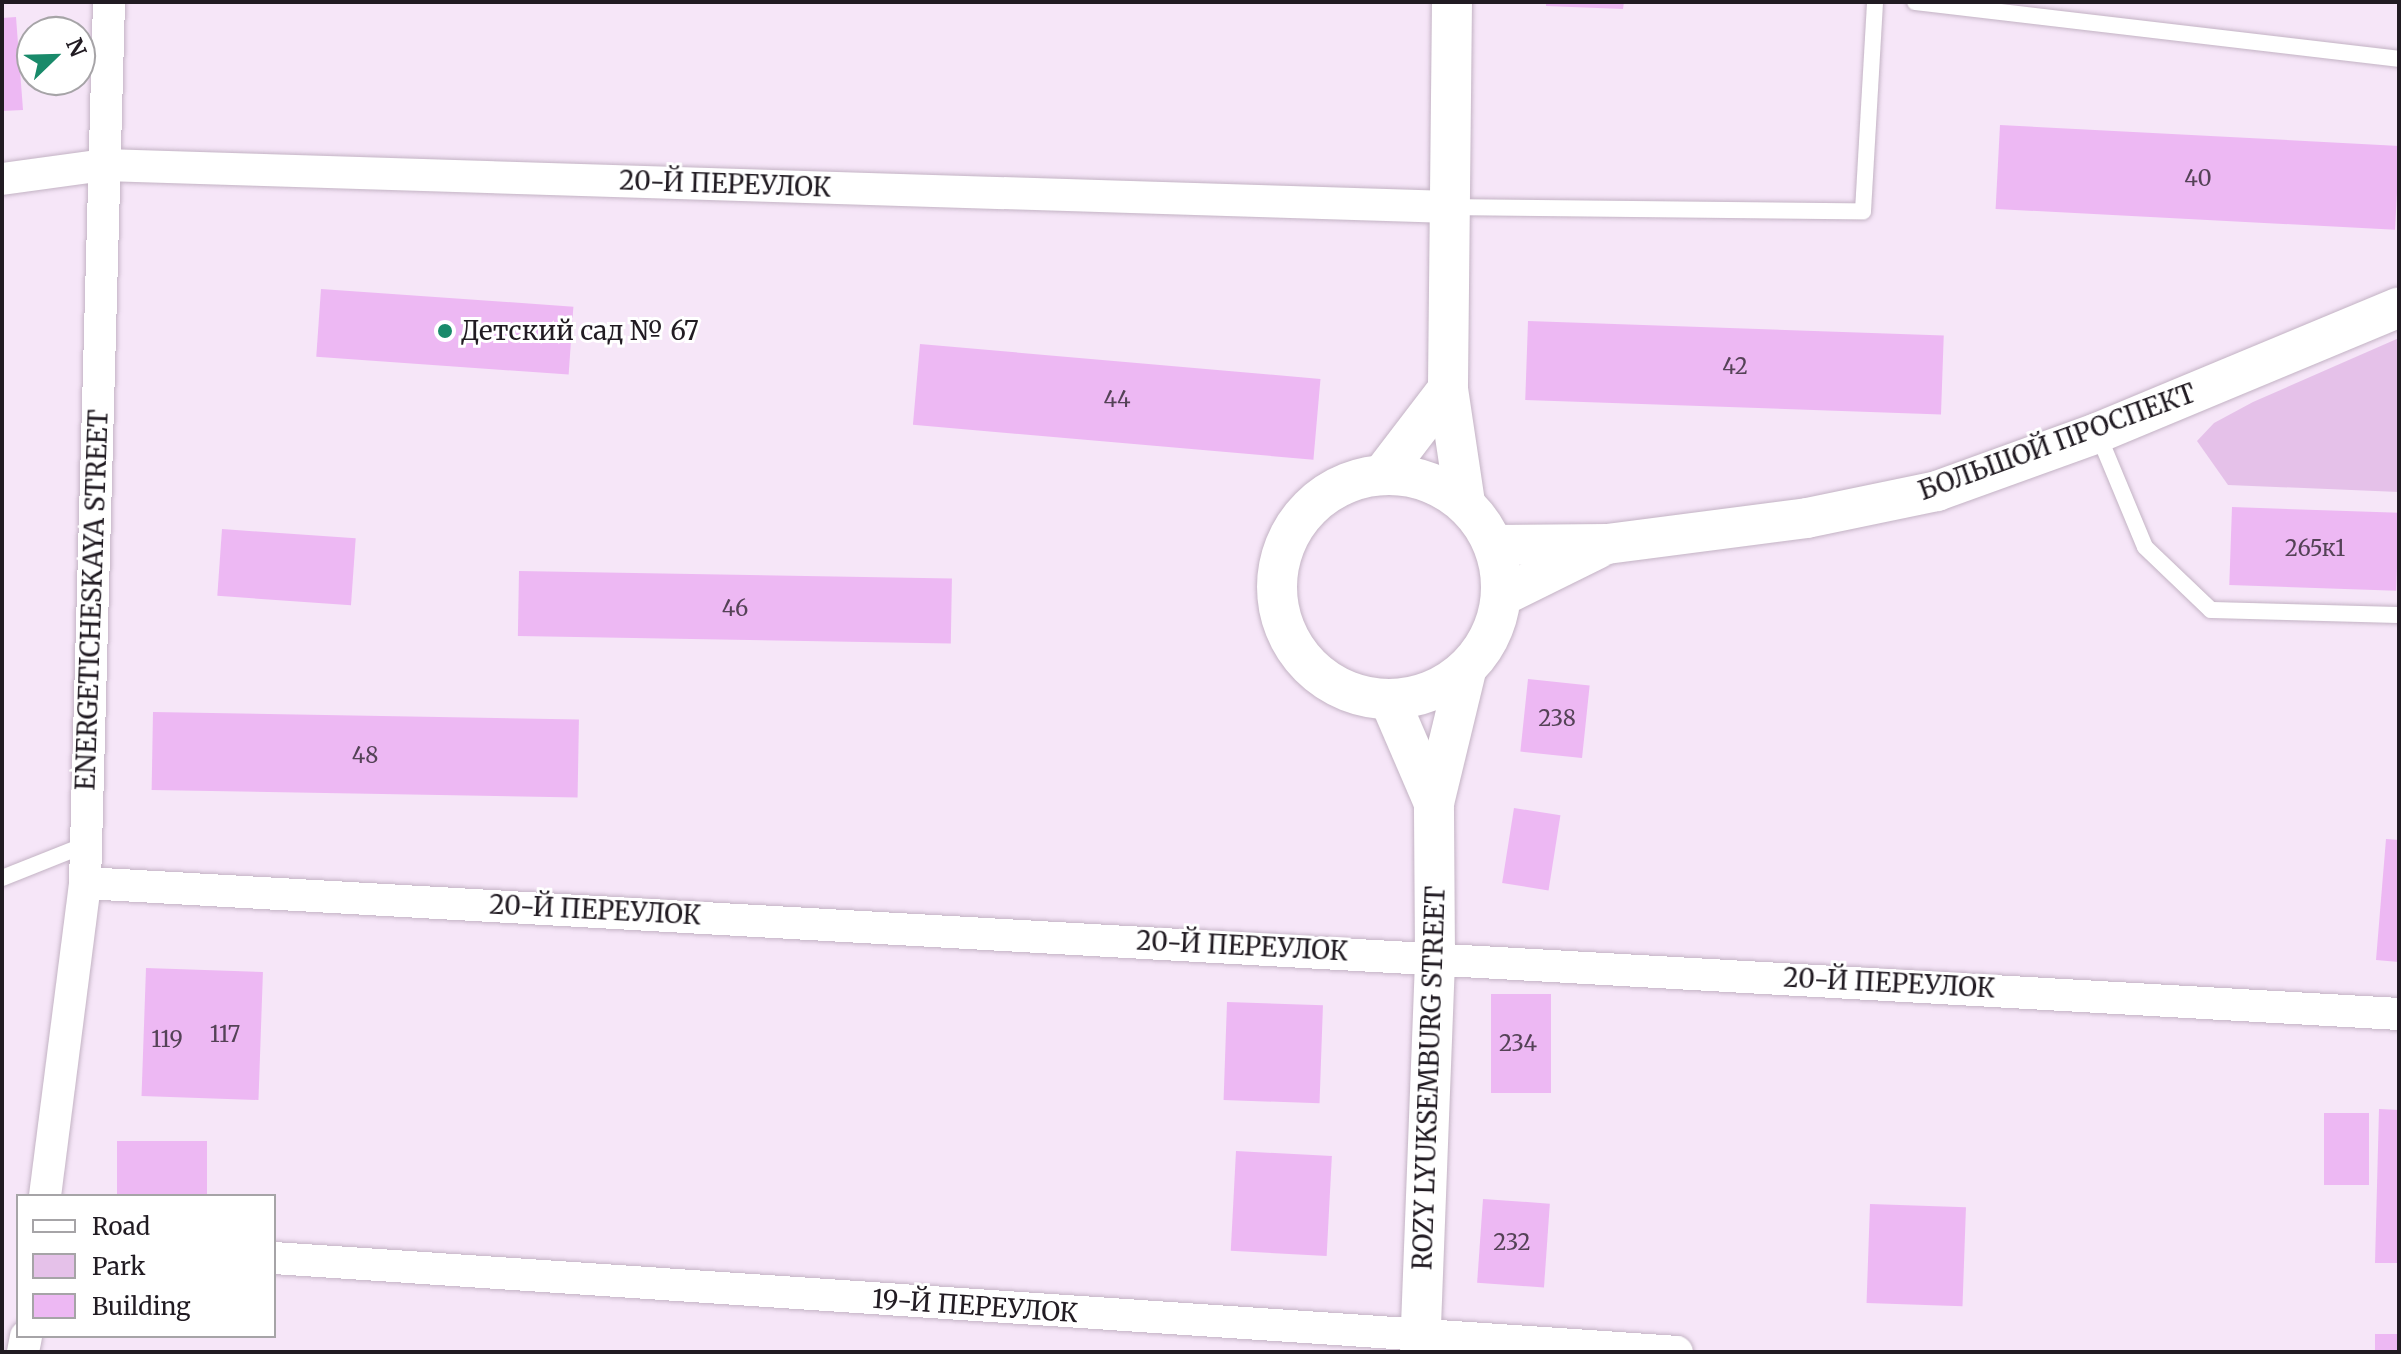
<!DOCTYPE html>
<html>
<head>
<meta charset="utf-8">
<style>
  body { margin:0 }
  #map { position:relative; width:2401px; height:1354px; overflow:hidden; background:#f6e6f8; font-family:Merriweather,serif }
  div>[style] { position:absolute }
  .green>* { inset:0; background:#e5c1e9 }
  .building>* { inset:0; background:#edb8f3; transform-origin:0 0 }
  .roads { filter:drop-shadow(0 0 2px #c3b3c4) drop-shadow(0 0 2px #c3b3c4) }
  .service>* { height:16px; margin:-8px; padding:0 8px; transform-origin:8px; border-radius:8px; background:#fff }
  .minor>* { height:32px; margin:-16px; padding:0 16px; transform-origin:16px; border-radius:16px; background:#fff }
  .tertiary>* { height:40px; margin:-20px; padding:0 20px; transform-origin:20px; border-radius:20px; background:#fff }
  .tertiary>.ring { margin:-20px; padding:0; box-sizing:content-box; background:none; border:40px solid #fff; border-radius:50% }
  .dots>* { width:22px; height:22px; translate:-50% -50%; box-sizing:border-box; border:4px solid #fff; border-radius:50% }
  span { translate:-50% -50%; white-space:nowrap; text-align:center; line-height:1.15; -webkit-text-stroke:6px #fff; paint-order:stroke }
  .number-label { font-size:22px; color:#544256 }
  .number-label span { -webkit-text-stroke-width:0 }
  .street-label { font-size:26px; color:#211b22 }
  .poi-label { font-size:26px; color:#211b22 }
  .left { translate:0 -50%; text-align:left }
  .frame { position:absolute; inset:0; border:4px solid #211b22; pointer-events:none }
  .legend { position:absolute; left:16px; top:1194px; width:260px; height:144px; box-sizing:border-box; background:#fff; border:2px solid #a6a4a7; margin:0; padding:10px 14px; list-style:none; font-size:24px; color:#211b22 }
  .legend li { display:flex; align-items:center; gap:16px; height:40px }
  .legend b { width:40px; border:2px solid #a6a4a7 }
  .north { position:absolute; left:16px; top:16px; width:80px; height:80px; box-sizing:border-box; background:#fff; border:2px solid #a6a4a7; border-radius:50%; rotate:67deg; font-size:22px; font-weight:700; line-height:32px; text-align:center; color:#211b22 }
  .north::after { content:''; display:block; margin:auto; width:28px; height:36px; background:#198a6a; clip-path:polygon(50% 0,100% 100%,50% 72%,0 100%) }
</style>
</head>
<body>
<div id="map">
  <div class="green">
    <i style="clip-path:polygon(2399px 338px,2399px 492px,2228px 485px,2197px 441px,2214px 423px,2253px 402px)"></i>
  </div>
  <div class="building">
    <i style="clip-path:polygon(1546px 2px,1624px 2px,1623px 9px,1546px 6px)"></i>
    <i style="clip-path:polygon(16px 17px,23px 110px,2px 111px,2px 18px)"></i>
    <i style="left:2000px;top:125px;width:400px;height:84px;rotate:3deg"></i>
    <i style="left:321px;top:289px;width:253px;height:68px;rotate:4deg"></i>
    <i style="left:1528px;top:321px;width:416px;height:79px;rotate:2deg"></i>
    <i style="left:920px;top:344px;width:402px;height:81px;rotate:5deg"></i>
    <i style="left:2232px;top:507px;width:167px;height:78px;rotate:2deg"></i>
    <i style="left:222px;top:529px;width:134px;height:67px;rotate:4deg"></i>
    <i style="left:519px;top:571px;width:433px;height:65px;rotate:1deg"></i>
    <i style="left:1528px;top:679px;width:62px;height:73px;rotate:6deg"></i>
    <i style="left:153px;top:712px;width:426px;height:78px;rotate:1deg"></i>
    <i style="left:1514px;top:808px;width:47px;height:76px;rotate:9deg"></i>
    <i style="clip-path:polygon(2386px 839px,2399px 840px,2399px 962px,2376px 960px)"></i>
    <i style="left:146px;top:968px;width:117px;height:128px;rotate:2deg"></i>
    <i style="left:1491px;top:994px;width:60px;height:99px"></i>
    <i style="left:1227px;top:1002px;width:96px;height:98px;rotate:2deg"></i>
    <i style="clip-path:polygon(2379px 1109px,2399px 1110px,2399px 1263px,2375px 1263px)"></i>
    <i style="left:2324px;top:1113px;width:45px;height:72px"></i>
    <i style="left:117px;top:1141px;width:90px;height:55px"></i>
    <i style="left:1236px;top:1151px;width:96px;height:100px;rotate:3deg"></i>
    <i style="left:1483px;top:1199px;width:67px;height:84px;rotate:4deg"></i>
    <i style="left:1870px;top:1204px;width:96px;height:99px;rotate:2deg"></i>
    <i style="left:2375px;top:1334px;width:24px;height:18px"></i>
  </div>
  <div class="roads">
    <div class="service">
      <i style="left:1915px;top:2px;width:487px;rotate:6.7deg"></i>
      <i style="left:1451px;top:207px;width:412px;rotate:0.6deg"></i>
      <i style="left:1863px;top:211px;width:209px;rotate:-86.7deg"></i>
      <i style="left:2098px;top:434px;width:122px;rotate:67.4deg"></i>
      <i style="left:2145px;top:547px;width:91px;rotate:43.7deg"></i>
      <i style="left:2211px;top:610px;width:188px;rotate:1.5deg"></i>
      <i style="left:2px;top:878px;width:89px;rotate:-21.7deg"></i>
    </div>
    <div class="minor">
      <i style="left:2px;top:179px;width:103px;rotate:-7.8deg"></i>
      <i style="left:104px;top:165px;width:1347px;rotate:1.79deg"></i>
      <i style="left:85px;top:883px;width:2318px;rotate:3.24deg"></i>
      <i style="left:45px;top:1196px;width:316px;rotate:-82.7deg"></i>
      <i style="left:85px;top:883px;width:881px;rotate:-88.44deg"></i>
      <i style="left:274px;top:1258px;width:1406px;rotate:3.83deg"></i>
      <i style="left:23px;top:1352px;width:16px;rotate:-79deg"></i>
    </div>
    <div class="tertiary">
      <i style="left:1452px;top:2px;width:387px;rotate:90.6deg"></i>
      <i style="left:1448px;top:389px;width:115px;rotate:81.5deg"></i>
      <i style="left:1383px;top:474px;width:107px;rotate:-52.6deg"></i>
      <i class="ring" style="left:1277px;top:475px;width:184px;height:184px"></i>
      <i style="left:1494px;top:545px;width:113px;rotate:-0.5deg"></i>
      <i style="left:1607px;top:544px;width:202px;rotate:-7.4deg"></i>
      <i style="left:1807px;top:518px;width:133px;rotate:-11.7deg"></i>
      <i style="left:1937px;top:491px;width:170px;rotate:-19.9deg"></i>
      <i style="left:2097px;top:433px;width:327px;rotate:-22.6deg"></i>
      <i style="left:1502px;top:596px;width:106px;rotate:-26.3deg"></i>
      <i style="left:1390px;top:701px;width:111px;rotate:66.7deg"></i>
      <i style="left:1420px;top:1352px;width:396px;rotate:-87.8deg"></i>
      <i style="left:1435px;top:956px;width:153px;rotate:-90.4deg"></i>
      <i style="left:1434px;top:803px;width:136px;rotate:-76.4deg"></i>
    </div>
  </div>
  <div class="dots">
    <i style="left:445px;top:331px;background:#198a6a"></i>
  </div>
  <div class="number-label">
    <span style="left:2198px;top:179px">40</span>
    <span style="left:1735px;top:367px">42</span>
    <span style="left:1117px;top:400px">44</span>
    <span style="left:2315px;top:549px">265к1</span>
    <span style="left:735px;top:609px">46</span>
    <span style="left:1557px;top:719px">238</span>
    <span style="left:365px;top:756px">48</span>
    <span style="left:225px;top:1035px">117</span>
    <span style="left:167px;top:1040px">119</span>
    <span style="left:1518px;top:1044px">234</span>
    <span style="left:1512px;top:1243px">232</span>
  </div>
  <div class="street-label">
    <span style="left:725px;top:184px;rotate:2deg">20-Й ПЕРЕУЛОК</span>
    <span style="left:2057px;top:442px;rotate:-20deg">БОЛЬШОЙ ПРОСПЕКТ</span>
    <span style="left:92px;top:600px;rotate:-88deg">ENERGETICHESKAYA STREET</span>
    <span style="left:595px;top:910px;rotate:3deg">20-Й ПЕРЕУЛОК</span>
    <span style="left:1242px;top:946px;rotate:3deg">20-Й ПЕРЕУЛОК</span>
    <span style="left:1889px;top:983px;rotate:3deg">20-Й ПЕРЕУЛОК</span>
    <span style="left:1429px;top:1078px;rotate:-88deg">ROZY LYUKSEMBURG STREET</span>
    <span style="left:975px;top:1306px;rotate:4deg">19-Й ПЕРЕУЛОК</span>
  </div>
  <div class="poi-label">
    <span class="left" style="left:461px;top:331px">Детский сад № 67</span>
  </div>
  <div class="frame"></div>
  <ul class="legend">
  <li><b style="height:10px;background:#fff"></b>Road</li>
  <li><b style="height:22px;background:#e5c1e9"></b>Park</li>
  <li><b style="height:22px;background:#edb8f3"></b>Building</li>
  </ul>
  <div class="north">N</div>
</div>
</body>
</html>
